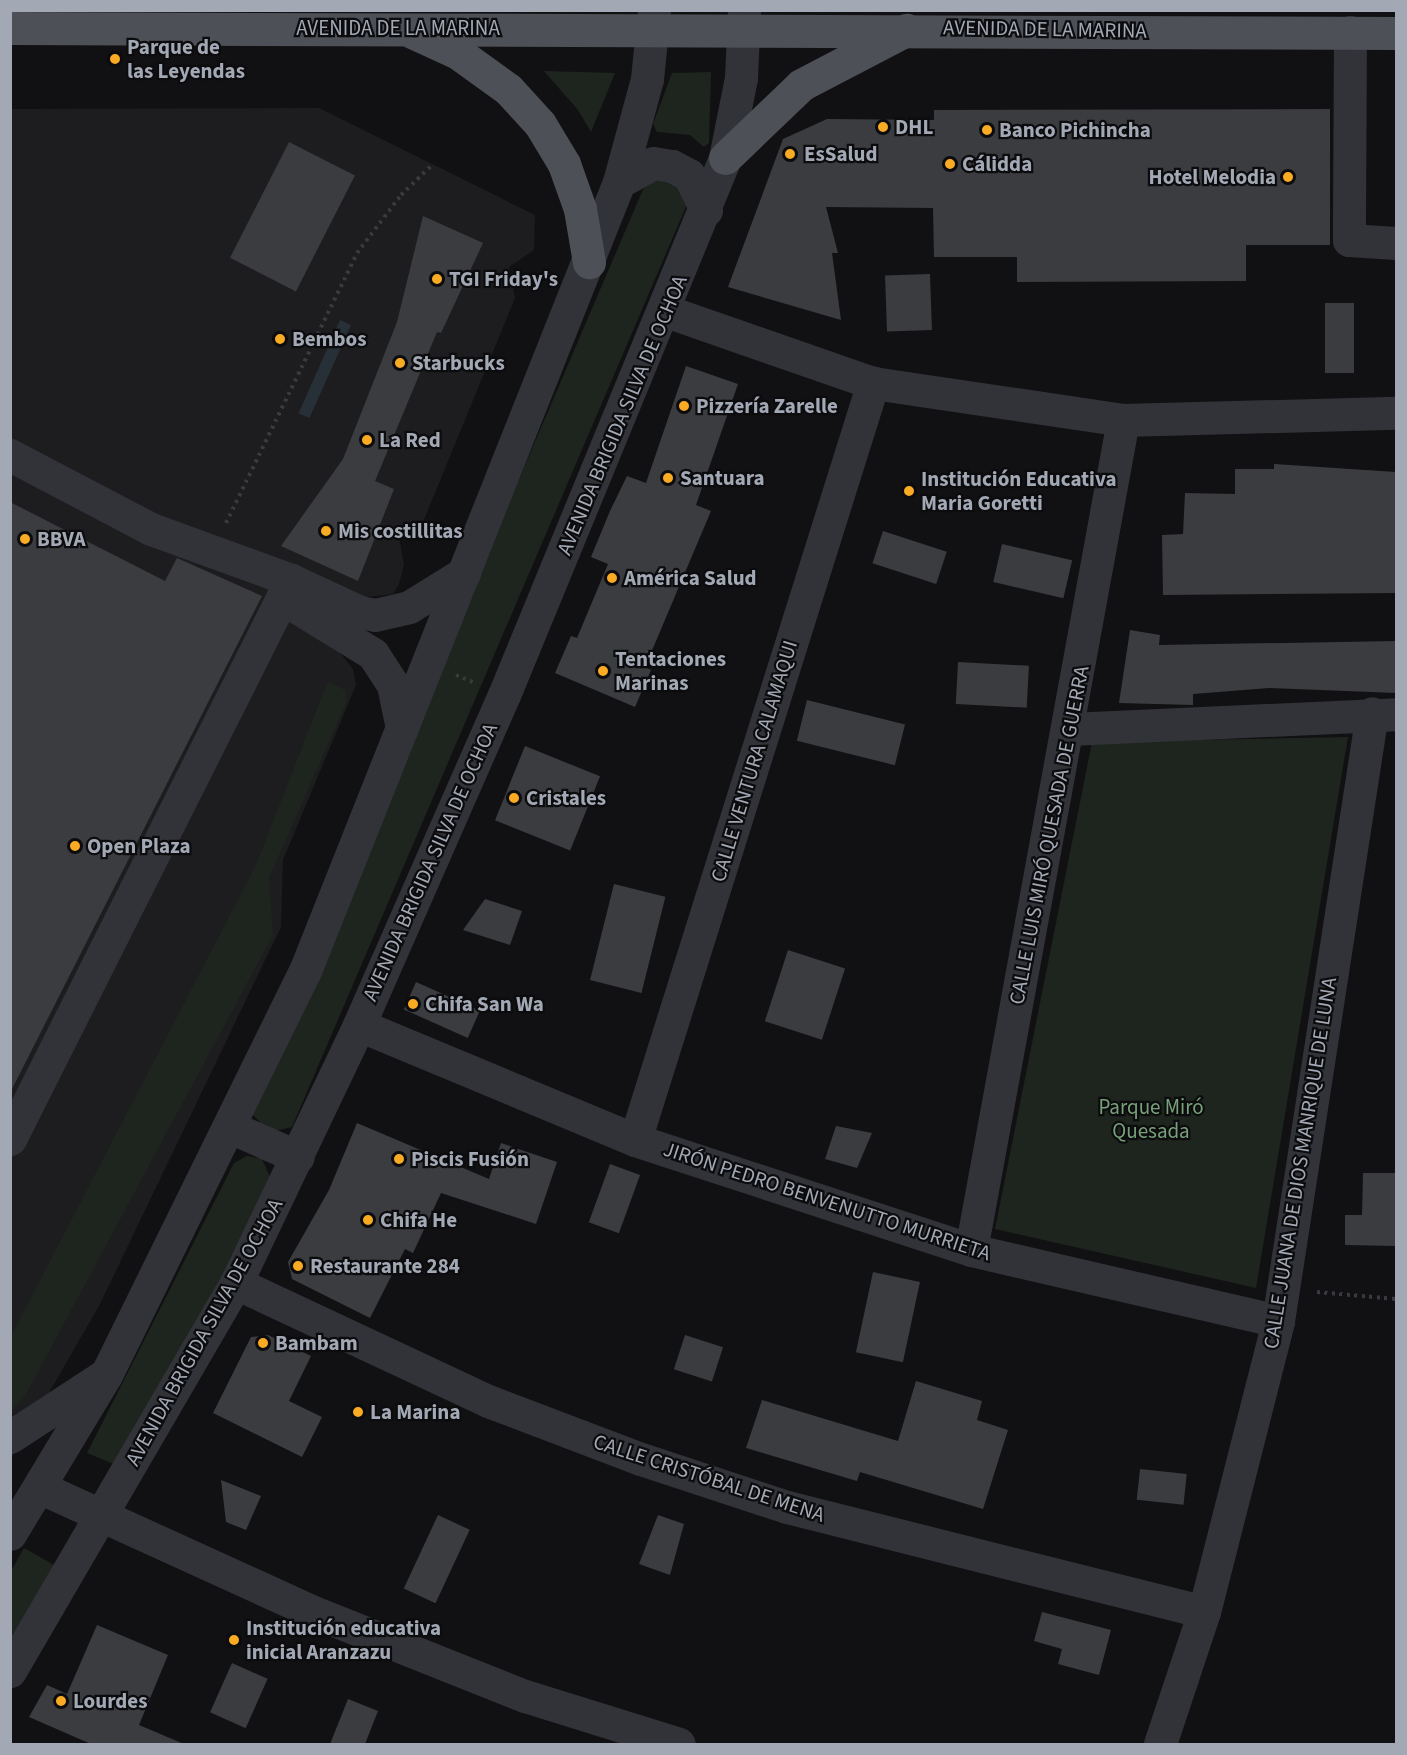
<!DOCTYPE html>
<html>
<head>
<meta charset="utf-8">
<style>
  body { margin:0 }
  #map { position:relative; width:1407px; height:1755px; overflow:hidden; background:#111113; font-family:"Source Sans 3",sans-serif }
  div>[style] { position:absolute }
  .built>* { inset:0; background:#1d1d20 }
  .green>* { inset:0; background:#1d251e }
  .water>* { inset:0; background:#273037; transform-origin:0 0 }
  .building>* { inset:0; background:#3b3c40; transform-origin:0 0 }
  .path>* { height:4px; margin-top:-2px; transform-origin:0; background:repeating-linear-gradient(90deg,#383a3f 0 3px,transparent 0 7.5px) }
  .minor>* { height:33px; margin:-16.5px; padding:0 16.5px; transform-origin:16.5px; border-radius:16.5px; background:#323338 }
  .major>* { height:33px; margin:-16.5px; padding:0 16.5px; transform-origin:16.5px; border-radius:16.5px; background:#4e5057 }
  .dots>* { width:16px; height:16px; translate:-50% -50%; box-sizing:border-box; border:3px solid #0c0c0e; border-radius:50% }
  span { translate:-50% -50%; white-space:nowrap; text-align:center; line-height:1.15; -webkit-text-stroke:4.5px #0c0c0e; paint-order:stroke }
  .street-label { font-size:21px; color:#a2a8b4 }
  .poi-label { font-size:21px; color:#a2a8b4; font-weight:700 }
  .left { translate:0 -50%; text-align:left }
  .right { translate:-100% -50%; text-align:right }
  .park-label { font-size:21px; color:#78a079 }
  .frame { position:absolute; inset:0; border:12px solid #a2a8b4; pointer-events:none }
</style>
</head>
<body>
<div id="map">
  <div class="built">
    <i style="clip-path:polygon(319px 108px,535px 215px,534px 250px,509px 267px,515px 298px,423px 522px,398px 531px,404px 565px,399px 584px,393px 594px,367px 597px,341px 654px,353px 669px,356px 685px,283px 860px,281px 927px,100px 1304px,11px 1459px,11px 109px)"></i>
  </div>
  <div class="green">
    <i style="clip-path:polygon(544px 71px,615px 73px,591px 132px,578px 110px)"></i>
    <i style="clip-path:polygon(711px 72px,709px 143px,704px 147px,690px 135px,657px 132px,653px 124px,672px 73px)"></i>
    <i style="clip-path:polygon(664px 173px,691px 195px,292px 1127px,270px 1132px,253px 1115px,253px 1101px,647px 180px)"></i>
    <i style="clip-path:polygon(328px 681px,345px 690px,347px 701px,269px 878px,273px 935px,25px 1396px,11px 1411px,11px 1336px,256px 865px)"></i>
    <i style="clip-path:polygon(1348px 737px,1256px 1288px,995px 1229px,1092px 742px)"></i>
    <i style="clip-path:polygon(247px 1156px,262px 1159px,271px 1179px,219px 1284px,114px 1464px,87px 1453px,234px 1163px)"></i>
    <i style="clip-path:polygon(24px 1548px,56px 1566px,11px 1643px,11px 1571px)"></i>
  </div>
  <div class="water">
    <i style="left:340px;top:320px;width:12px;height:102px;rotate:24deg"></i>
  </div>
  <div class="building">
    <i style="clip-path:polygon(1330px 109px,1330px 245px,1246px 245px,1246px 281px,1017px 282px,1017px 257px,934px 257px,933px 208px,826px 207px,838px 253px,832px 253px,841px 320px,728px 287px,783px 139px,827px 119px,934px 120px,934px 110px)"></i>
    <i style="left:289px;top:142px;width:74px;height:130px;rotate:27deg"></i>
    <i style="clip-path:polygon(423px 216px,483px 243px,441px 333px,437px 332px,375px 481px,394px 489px,358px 581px,281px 546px,343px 459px,397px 322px)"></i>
    <i style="left:930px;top:274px;width:56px;height:45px;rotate:88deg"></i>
    <i style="left:1325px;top:303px;width:29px;height:70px"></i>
    <i style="clip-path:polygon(686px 366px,738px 384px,696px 505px,711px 511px,645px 667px,651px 670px,635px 707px,555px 673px,571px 636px,577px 638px,608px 564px,591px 557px,610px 511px,627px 476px,646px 483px)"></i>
    <i style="clip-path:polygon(1274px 464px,1396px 472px,1396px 593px,1163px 595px,1162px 535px,1183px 534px,1185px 493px,1235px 494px,1235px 469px,1274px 469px)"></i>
    <i style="clip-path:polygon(10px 502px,165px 581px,177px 558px,262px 596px,10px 1093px)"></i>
    <i style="left:883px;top:531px;width:67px;height:34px;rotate:18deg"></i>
    <i style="left:1002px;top:544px;width:72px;height:39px;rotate:13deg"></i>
    <i style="clip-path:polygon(1130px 630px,1160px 635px,1159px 645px,1396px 641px,1396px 693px,1269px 688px,1193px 694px,1193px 705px,1119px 703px)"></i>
    <i style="left:958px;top:662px;width:71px;height:42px;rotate:3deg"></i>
    <i style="left:807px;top:700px;width:101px;height:42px;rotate:14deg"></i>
    <i style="left:525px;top:746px;width:81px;height:80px;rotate:22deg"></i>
    <i style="left:614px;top:884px;width:53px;height:99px;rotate:14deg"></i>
    <i style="clip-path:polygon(485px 899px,522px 911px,510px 945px,463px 930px)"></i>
    <i style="left:788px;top:950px;width:60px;height:75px;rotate:18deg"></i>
    <i style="left:416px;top:982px;width:70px;height:30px;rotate:24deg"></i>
    <i style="clip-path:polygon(357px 1123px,489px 1179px,501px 1143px,557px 1162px,536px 1224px,441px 1193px,413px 1253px,405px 1249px,370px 1318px,292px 1279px,288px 1262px,329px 1190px)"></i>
    <i style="clip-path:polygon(836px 1126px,872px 1133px,857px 1168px,825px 1159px)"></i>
    <i style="left:610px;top:1164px;width:32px;height:62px;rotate:20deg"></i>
    <i style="clip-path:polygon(1363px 1173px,1396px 1173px,1396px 1246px,1345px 1245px,1345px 1215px,1362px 1215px)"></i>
    <i style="left:873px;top:1272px;width:48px;height:82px;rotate:12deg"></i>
    <i style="clip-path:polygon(268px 1335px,311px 1356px,289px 1401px,322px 1417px,302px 1457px,213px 1413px,251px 1337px)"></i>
    <i style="left:685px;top:1335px;width:40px;height:36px;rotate:18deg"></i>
    <i style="clip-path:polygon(916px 1381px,982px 1401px,977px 1420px,1008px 1430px,983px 1509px,860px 1472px,857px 1481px,746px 1448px,762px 1400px,898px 1441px)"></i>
    <i style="left:1140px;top:1469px;width:47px;height:31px;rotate:6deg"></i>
    <i style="clip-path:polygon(221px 1480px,261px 1496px,246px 1530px,226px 1522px)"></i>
    <i style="left:438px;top:1515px;width:35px;height:81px;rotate:25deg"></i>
    <i style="clip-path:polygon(658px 1515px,684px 1524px,670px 1575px,639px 1564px)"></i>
    <i style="clip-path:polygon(1042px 1612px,1111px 1630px,1099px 1675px,1058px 1664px,1062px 1649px,1034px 1641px)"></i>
    <i style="clip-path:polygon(97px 1625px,168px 1655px,139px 1725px,184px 1744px,91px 1744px,29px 1717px,47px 1685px,67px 1694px)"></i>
    <i style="left:232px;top:1663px;width:39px;height:54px;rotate:24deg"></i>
    <i style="clip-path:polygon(348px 1699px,378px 1711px,365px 1744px,330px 1744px)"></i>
  </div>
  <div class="path">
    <i style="left:226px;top:523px;width:300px;rotate:-64.1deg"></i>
    <i style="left:357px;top:253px;width:73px;rotate:-52.8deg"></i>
    <i style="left:401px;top:195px;width:43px;rotate:-44.1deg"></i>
    <i style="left:456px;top:675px;width:21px;rotate:23deg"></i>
    <i style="left:1317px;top:1292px;width:79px;rotate:5.1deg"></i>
  </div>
  <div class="minor">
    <i style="left:1350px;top:32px;width:208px;rotate:90.3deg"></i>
    <i style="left:1349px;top:240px;width:47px;rotate:3.7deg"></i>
    <i style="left:619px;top:182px;width:39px;rotate:-29deg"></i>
    <i style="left:653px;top:163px;width:19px;rotate:9deg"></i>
    <i style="left:672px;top:166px;width:19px;rotate:28deg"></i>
    <i style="left:689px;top:175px;width:39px;rotate:64deg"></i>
    <i style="left:666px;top:311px;width:219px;rotate:19.2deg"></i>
    <i style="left:873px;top:383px;width:253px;rotate:8.4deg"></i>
    <i style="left:1123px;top:420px;width:273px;rotate:-1.5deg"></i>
    <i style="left:10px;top:455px;width:159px;rotate:27.7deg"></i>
    <i style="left:151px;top:529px;width:149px;rotate:20deg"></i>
    <i style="left:291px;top:580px;width:76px;rotate:24.9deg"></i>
    <i style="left:360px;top:612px;width:15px;rotate:11deg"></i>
    <i style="left:375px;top:615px;width:35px;rotate:-13deg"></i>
    <i style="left:409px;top:607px;width:65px;rotate:-31.7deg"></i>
    <i style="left:282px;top:598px;width:107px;rotate:31.6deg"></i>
    <i style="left:373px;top:654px;width:37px;rotate:57deg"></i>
    <i style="left:393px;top:685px;width:44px;rotate:78.2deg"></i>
    <i style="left:1070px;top:729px;width:326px;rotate:-2.6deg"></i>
    <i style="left:359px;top:1025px;width:299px;rotate:22.6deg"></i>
    <i style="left:635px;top:1140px;width:354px;rotate:18.1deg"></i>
    <i style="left:971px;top:1250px;width:315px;rotate:13deg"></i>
    <i style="left:230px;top:1127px;width:74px;rotate:23.8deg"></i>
    <i style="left:10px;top:1139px;width:626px;rotate:-63.31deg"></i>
    <i style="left:635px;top:1140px;width:794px;rotate:-72.55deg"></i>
    <i style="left:971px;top:1250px;width:844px;rotate:-79.62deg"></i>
    <i style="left:236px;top:1283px;width:278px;rotate:25.1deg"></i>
    <i style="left:488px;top:1401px;width:164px;rotate:20.8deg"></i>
    <i style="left:641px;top:1459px;width:154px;rotate:18.2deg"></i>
    <i style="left:787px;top:1507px;width:430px;rotate:14.1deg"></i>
    <i style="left:10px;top:1437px;width:110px;rotate:-33.1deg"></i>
    <i style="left:39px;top:1487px;width:299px;rotate:24.5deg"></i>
    <i style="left:311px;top:1611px;width:230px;rotate:21.7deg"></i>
    <i style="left:525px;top:1696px;width:161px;rotate:17.3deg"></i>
    <i style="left:10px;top:1534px;width:186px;rotate:-58.9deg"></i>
    <i style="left:106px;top:1375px;width:450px;rotate:-63.8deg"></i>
    <i style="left:305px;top:971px;width:849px;rotate:-68.3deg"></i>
    <i style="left:619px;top:182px;width:107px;rotate:-74.8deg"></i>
    <i style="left:647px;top:79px;width:69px;rotate:-84.2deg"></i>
    <i style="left:10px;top:1671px;width:449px;rotate:-59.8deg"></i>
    <i style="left:236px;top:1283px;width:286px;rotate:-64.5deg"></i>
    <i style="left:359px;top:1025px;width:360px;rotate:-66.3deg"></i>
    <i style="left:504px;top:695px;width:581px;rotate:-67.63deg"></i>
    <i style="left:725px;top:158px;width:82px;rotate:-78.7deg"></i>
    <i style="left:741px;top:78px;width:68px;rotate:-87.5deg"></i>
    <i style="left:1160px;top:1744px;width:139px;rotate:-71.6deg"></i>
    <i style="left:1204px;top:1612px;width:300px;rotate:-75.7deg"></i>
    <i style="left:1278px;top:1321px;width:615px;rotate:-81.21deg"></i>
  </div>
  <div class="major">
    <i style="left:10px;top:28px;width:1386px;rotate:0.21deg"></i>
    <i style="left:412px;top:32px;width:51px;rotate:24.5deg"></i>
    <i style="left:458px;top:53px;width:62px;rotate:35.8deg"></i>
    <i style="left:508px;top:89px;width:47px;rotate:47.6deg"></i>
    <i style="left:540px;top:124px;width:47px;rotate:59deg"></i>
    <i style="left:564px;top:164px;width:48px;rotate:70.4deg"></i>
    <i style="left:580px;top:209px;width:54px;rotate:80.4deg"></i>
    <i style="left:725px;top:158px;width:105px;rotate:-43.8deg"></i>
    <i style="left:801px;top:85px;width:119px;rotate:-27.6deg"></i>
  </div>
  <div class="dots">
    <i style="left:115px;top:59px;background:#f9ab23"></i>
    <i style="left:883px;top:127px;background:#f9ab23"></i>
    <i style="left:987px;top:130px;background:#f9ab23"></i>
    <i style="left:790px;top:154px;background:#f9ab23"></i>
    <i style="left:950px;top:164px;background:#f9ab23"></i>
    <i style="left:1288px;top:177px;background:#f9ab23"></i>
    <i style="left:437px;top:279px;background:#f9ab23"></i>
    <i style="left:280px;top:339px;background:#f9ab23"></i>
    <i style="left:400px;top:363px;background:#f9ab23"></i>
    <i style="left:684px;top:406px;background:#f9ab23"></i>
    <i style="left:367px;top:440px;background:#f9ab23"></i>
    <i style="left:668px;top:478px;background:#f9ab23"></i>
    <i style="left:909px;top:491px;background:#f9ab23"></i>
    <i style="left:326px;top:531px;background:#f9ab23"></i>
    <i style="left:25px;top:539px;background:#f9ab23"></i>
    <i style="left:612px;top:578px;background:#f9ab23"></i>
    <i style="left:603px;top:671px;background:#f9ab23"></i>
    <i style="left:514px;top:798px;background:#f9ab23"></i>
    <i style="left:75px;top:846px;background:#f9ab23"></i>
    <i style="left:413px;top:1004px;background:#f9ab23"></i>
    <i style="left:399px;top:1159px;background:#f9ab23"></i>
    <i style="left:368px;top:1220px;background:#f9ab23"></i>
    <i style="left:298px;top:1266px;background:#f9ab23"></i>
    <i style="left:263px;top:1343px;background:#f9ab23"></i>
    <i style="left:358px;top:1412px;background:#f9ab23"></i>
    <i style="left:234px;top:1640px;background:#f9ab23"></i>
    <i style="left:61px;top:1701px;background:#f9ab23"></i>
  </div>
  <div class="street-label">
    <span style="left:398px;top:28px">AVENIDA DE LA MARINA</span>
    <span style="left:1045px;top:29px;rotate:1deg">AVENIDA DE LA MARINA</span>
    <span style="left:622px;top:415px;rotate:-67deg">AVENIDA BRIGIDA SILVA DE OCHOA</span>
    <span style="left:754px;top:761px;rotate:-73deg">CALLE VENTURA CALAMAQUI</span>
    <span style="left:1049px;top:835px;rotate:-79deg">CALLE LUIS MIRÓ QUESADA DE GUERRA</span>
    <span style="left:430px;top:862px;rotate:-66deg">AVENIDA BRIGIDA SILVA DE OCHOA</span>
    <span style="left:1300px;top:1163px;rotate:-81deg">CALLE JUANA DE DIOS MANRIQUE DE LUNA</span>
    <span style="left:827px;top:1201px;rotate:18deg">JIRÓN PEDRO BENVENUTTO MURRIETA</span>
    <span style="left:204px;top:1332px;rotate:-61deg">AVENIDA BRIGIDA SILVA DE OCHOA</span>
    <span style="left:709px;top:1478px;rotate:18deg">CALLE CRISTÓBAL DE MENA</span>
  </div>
  <div class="poi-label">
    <span class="left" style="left:127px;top:59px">Parque de<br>las Leyendas</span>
    <span class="left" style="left:895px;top:127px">DHL</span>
    <span class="left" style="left:999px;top:130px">Banco Pichincha</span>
    <span class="left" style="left:804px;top:154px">EsSalud</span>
    <span class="left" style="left:962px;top:164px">Cálidda</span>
    <span class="right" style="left:1276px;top:177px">Hotel Melodia</span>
    <span class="left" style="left:449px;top:279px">TGI Friday's</span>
    <span class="left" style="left:292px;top:339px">Bembos</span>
    <span class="left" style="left:412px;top:363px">Starbucks</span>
    <span class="left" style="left:696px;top:406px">Pizzería Zarelle</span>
    <span class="left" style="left:379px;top:440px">La Red</span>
    <span class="left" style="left:680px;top:478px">Santuara</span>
    <span class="left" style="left:921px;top:491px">Institución Educativa<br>Maria Goretti</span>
    <span class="left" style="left:338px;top:531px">Mis costillitas</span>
    <span class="left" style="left:37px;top:539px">BBVA</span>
    <span class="left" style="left:624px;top:578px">América Salud</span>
    <span class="left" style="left:615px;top:671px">Tentaciones<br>Marinas</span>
    <span class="left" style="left:526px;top:798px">Cristales</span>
    <span class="left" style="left:87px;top:846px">Open Plaza</span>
    <span class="left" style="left:425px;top:1004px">Chifa San Wa</span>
    <span class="left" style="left:411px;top:1159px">Piscis Fusión</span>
    <span class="left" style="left:380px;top:1220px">Chifa He</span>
    <span class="left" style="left:310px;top:1266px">Restaurante 284</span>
    <span class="left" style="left:275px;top:1343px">Bambam</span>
    <span class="left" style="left:370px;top:1412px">La Marina</span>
    <span class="left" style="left:246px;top:1640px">Institución educativa<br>inicial Aranzazu</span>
    <span class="left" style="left:73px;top:1701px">Lourdes</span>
  </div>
  <div class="park-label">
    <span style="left:1151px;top:1119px">Parque Miró<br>Quesada</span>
  </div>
  <div class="frame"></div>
</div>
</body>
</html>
